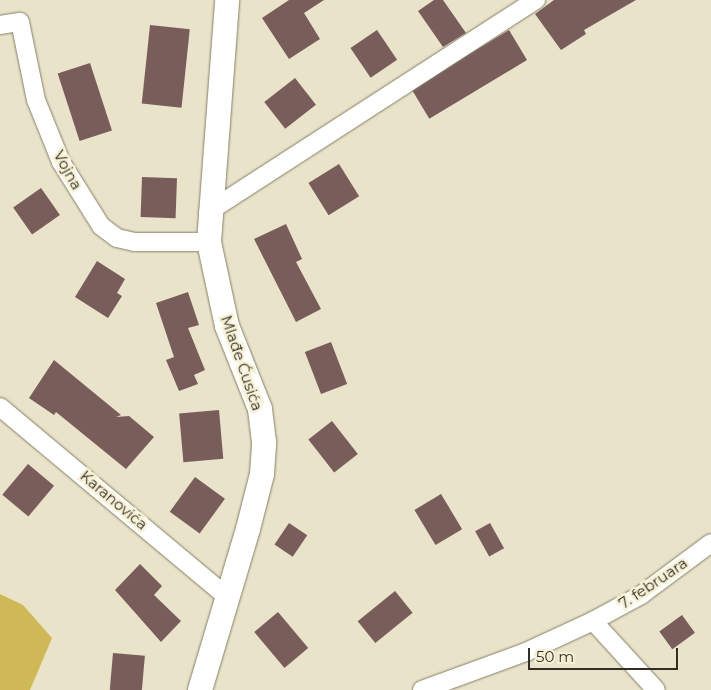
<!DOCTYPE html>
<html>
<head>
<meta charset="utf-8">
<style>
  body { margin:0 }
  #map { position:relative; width:711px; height:690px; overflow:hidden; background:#e9e3c9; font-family:Montserrat,sans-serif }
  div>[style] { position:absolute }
  .green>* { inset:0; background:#cfb957 }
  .building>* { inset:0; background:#785d5b; transform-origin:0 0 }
  .roads { filter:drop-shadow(0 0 1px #858067) drop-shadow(0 0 1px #858067) }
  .street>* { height:18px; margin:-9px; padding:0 9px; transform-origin:9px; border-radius:9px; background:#fff }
  .secondary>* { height:24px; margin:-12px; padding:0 12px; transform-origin:12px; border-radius:12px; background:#fff }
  span { translate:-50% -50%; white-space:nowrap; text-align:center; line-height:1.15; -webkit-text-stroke:5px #f7f1d6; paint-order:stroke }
  .street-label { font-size:15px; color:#312e24 }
  .scale { position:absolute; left:528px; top:648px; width:150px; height:22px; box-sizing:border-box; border:2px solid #312e24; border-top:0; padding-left:6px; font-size:15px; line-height:18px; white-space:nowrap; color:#312e24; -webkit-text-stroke:4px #f7f1d6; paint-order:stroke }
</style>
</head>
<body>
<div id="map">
  <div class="green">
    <i style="clip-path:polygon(0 594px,23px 605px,52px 638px,30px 690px,0 690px)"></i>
  </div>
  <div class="building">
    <i style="clip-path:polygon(289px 0,324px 0,304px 13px,320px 39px,289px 59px,262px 18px)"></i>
    <i style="clip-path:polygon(434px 0,443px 0,466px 33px,443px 47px,418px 11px)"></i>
    <i style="clip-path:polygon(554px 0,636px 0,584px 30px,586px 34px,561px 50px,535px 14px)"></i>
    <i style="left:150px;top:25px;width:40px;height:79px;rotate:6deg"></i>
    <i style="left:377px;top:30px;width:36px;height:32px;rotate:56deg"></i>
    <i style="left:509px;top:30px;width:35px;height:114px;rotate:59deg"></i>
    <i style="left:90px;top:63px;width:71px;height:34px;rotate:72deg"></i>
    <i style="left:295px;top:78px;width:34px;height:39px;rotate:52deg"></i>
    <i style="left:339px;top:164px;width:38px;height:36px;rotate:58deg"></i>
    <i style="left:142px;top:177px;width:35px;height:40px;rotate:2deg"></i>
    <i style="left:41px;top:188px;width:33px;height:34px;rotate:55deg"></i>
    <i style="clip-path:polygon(286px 224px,302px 259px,296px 262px,321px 309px,296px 322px,254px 239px)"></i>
    <i style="clip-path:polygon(97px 261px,125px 279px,117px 293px,122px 296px,108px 318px,75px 297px)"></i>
    <i style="clip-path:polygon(188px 292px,199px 325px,188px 328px,205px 370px,194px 375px,198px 384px,179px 391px,166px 360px,174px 357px,156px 303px)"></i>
    <i style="left:331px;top:342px;width:45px;height:28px;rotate:69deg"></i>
    <i style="clip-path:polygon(54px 360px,121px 415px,116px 417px,129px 416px,154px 437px,126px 469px,56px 412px,54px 415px,29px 398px)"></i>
    <i style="left:219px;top:410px;width:49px;height:40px;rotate:85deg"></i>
    <i style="left:332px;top:421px;width:42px;height:30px;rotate:52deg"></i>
    <i style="left:28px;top:464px;width:34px;height:40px;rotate:40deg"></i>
    <i style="left:195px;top:477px;width:37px;height:43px;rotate:36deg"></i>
    <i style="left:441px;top:494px;width:41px;height:31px;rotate:59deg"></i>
    <i style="left:289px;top:523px;width:22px;height:26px;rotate:34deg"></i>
    <i style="left:490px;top:523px;width:29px;height:17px;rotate:61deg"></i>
    <i style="clip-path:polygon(140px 564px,162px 586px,154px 595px,181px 621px,161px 642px,115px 590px)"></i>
    <i style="left:395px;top:591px;width:28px;height:48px;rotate:51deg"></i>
    <i style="left:278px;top:612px;width:47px;height:31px;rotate:50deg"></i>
    <i style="left:682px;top:615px;width:22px;height:28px;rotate:54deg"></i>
    <i style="left:113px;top:653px;width:32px;height:37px;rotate:5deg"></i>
  </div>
  <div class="roads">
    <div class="street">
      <i style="left:0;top:25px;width:20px;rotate:-9deg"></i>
      <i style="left:20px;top:22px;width:80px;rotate:78.4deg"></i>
      <i style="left:36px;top:100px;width:67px;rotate:68deg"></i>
      <i style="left:61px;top:162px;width:75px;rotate:58deg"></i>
      <i style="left:101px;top:226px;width:20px;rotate:37deg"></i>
      <i style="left:117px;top:238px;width:18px;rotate:13deg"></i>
      <i style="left:135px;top:242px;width:74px"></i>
      <i style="left:208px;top:212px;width:391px;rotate:-32.9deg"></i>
      <i style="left:0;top:407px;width:295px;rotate:39.9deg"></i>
      <i style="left:593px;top:621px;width:93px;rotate:47.6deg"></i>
      <i style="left:422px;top:690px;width:111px;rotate:-20.1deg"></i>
      <i style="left:526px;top:652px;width:74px;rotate:-24.8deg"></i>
      <i style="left:593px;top:621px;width:55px;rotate:-28.4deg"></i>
      <i style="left:641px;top:595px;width:87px;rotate:-36.6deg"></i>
    </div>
    <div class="secondary">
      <i style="left:200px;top:690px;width:168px;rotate:-73.4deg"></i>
      <i style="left:248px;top:529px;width:57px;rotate:-75.7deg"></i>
      <i style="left:262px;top:474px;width:32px;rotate:-86deg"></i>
      <i style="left:264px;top:442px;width:33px;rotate:-97deg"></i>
      <i style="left:260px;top:409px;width:89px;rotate:-111.7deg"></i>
      <i style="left:227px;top:326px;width:86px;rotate:-102.1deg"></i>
      <i style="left:209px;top:242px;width:243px;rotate:-85.7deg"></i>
    </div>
  </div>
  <div class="street-label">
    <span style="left:68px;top:170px;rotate:61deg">Vojna</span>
    <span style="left:242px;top:363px;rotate:71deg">Mlađe Ćusića</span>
    <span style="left:114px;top:500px;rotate:40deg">Karanovića</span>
    <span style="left:653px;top:583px;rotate:-34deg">7. februara</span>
  </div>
  <div class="scale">50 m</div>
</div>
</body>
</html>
